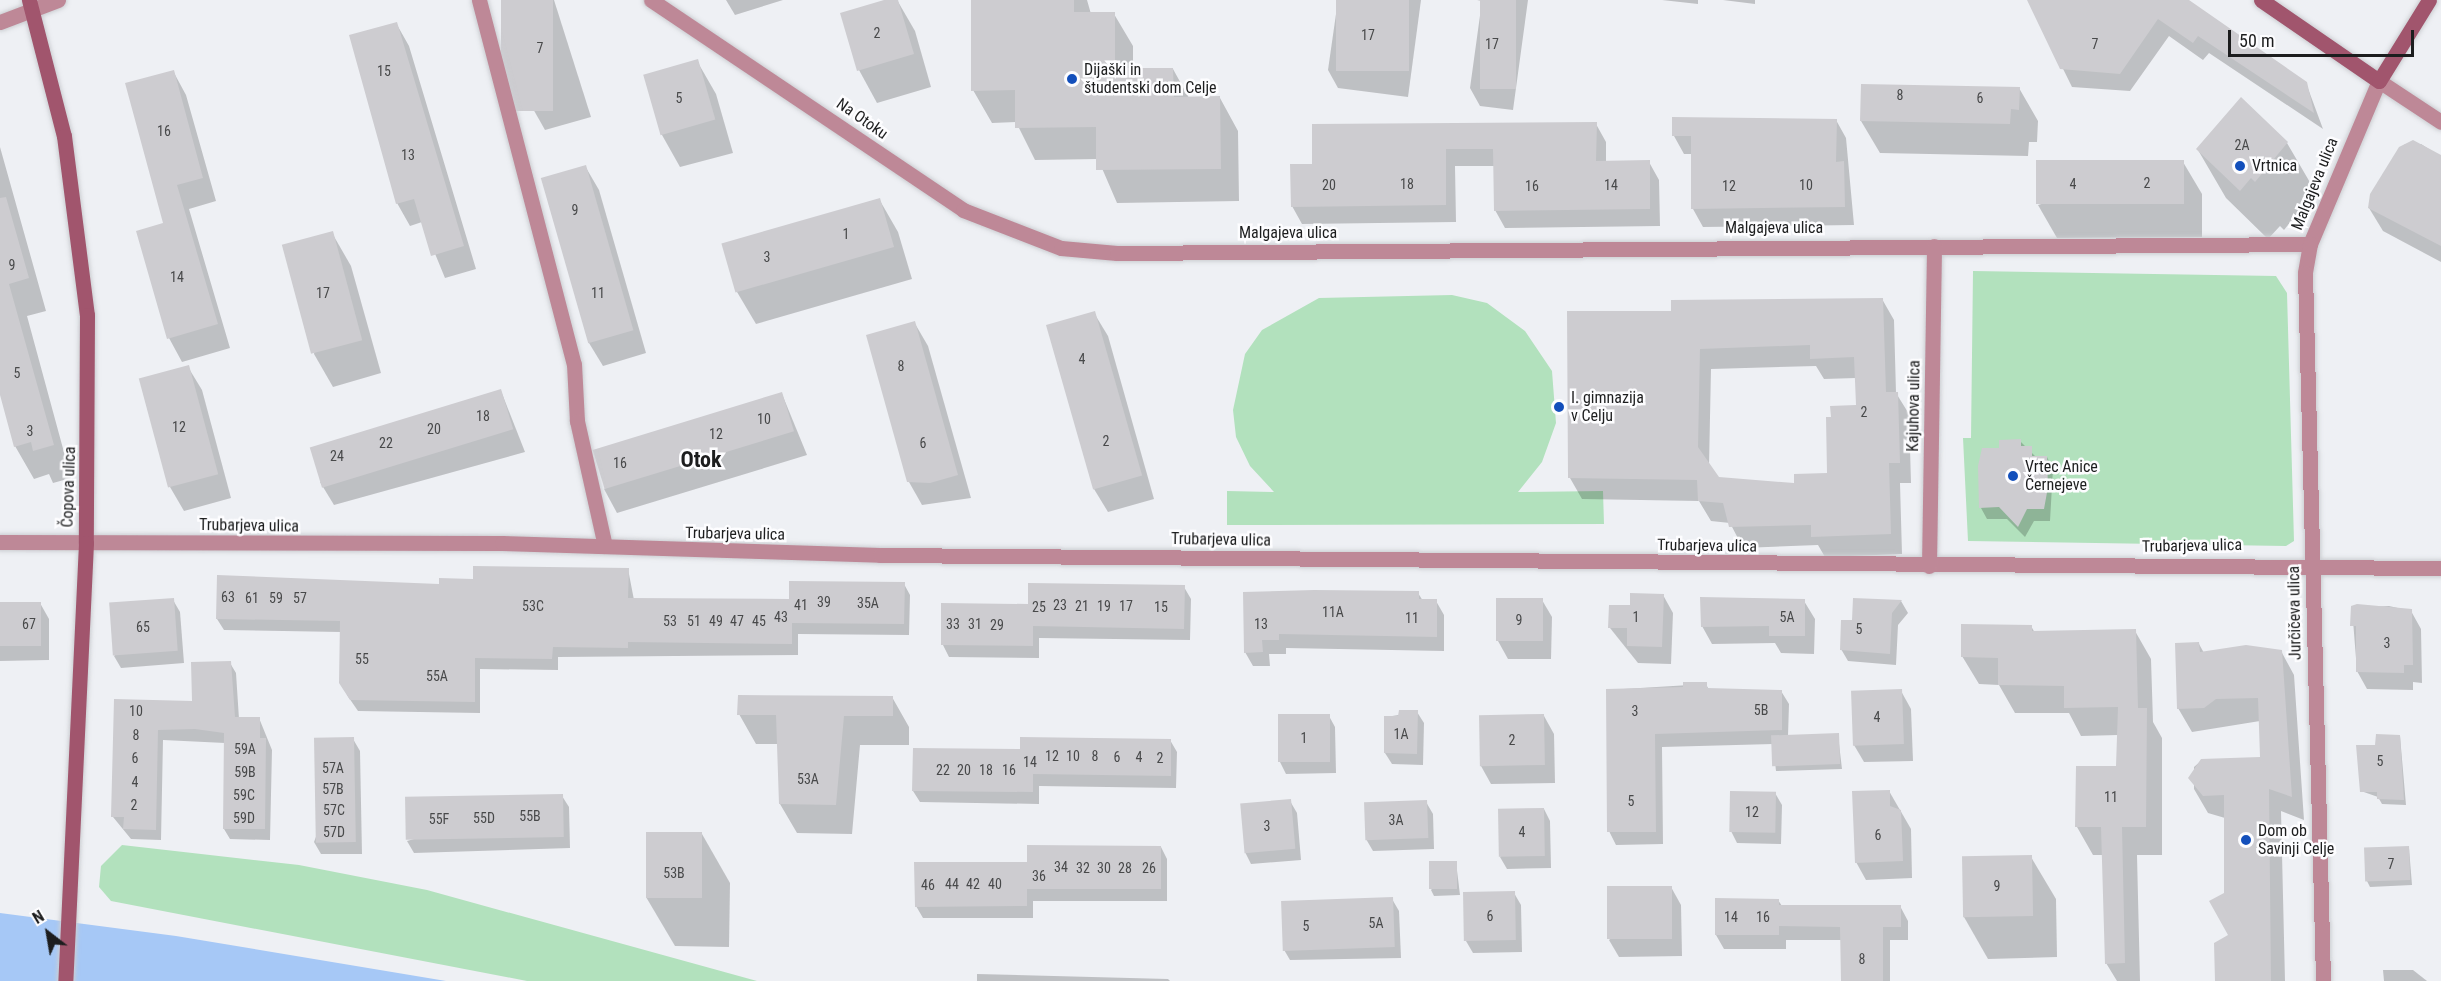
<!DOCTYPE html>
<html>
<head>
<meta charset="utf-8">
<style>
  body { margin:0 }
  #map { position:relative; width:2441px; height:981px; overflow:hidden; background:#eef0f4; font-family:"Roboto Condensed",sans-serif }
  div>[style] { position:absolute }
  .green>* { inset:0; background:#b2e1bd }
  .water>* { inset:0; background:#a6c8f6 }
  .shadow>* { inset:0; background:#0003 }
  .building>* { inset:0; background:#cdccd0; transform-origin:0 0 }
  .roads { filter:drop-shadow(0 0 2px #ccced2) drop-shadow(0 0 2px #ccced2) }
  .street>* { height:15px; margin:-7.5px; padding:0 7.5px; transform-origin:7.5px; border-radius:7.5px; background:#be8897 }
  .secondary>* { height:15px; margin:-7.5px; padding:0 7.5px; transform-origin:7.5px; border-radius:7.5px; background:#a1556d }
  .dots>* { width:16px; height:16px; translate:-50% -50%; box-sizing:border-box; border:3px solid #fdfdff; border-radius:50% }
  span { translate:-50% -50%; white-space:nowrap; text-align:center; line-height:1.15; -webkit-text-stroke:5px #fdfdff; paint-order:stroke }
  .number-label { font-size:14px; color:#48494a }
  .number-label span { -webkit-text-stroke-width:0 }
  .poi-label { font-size:16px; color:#1c1d1e }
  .left { translate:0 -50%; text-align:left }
  .street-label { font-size:16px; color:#1c1d1e }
  .district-label { font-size:22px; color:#1c1d1e; font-weight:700 }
  .north { position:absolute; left:18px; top:903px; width:60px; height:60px; -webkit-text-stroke:4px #fdfdff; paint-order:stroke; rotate:329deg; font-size:16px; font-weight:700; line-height:24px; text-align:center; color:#1c1d1e }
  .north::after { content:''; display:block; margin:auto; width:21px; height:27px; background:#1c1d1e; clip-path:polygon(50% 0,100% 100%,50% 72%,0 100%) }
  .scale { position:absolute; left:2228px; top:30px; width:186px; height:27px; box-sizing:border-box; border:3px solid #1c1d1e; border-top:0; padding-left:8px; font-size:18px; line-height:21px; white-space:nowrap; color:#1c1d1e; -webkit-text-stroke:4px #fdfdff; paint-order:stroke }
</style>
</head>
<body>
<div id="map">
  <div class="green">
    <i style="clip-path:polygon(1973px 271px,2276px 276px,2287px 293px,2294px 541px,2286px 546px,1968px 541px,1963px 438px,1971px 438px)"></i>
    <i style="clip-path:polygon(1452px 295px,1487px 303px,1525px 331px,1552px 371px,1556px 423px,1542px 462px,1518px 492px,1603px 491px,1604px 524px,1227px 525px,1227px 491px,1274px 492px,1250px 466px,1236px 437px,1233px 410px,1245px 354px,1262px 330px,1319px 298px)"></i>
    <i style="clip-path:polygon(122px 845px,299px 865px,427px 890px,757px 981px,527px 981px,111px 901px,99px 887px,101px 866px)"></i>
  </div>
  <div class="water">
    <i style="clip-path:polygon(0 913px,176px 936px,446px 981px,0 981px)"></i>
  </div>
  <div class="shadow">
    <i style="clip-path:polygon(515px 0,554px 0,591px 117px,545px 130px,532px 107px,503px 3px)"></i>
    <i style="clip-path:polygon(726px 0,783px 0,735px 15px)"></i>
    <i style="clip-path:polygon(889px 0,897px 0,915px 31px,931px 87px,877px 103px,859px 70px)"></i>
    <i style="clip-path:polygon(972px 0,1087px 0,1091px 14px,1114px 14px,1133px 46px,1133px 70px,1173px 69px,1189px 98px,1220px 98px,1238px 131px,1239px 201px,1117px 203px,1098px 159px,1035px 160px,1016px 122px,992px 123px,973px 90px)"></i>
    <i style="clip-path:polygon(1338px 0,1421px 0,1408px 97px,1338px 88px,1328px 70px)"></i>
    <i style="clip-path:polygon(1477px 0,1528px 0,1513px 110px,1480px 106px,1470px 88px,1482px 1px)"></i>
    <i style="clip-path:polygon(1662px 0,1698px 0,1698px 4px)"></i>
    <i style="clip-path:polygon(1723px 0,1755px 0,1755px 4px)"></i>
    <i style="clip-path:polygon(2029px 0,2186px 0,2306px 83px,2323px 129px,2209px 53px,2203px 60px,2169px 36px,2130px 91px,2072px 87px)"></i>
    <i style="clip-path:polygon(396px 23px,409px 46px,476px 269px,445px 278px,422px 222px,410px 226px,397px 203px)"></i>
    <i style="clip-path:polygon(697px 61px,716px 94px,733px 153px,680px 167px,662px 135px,645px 76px)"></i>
    <i style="clip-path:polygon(173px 71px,186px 95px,216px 201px,189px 209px,230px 348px,182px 362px,169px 338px,165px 224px)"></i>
    <i style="clip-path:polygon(2019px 88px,2038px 121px,2037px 142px,2029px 142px,2028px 156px,1880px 153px,1861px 121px)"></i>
    <i style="clip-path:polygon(1673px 119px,1836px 120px,1846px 138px,1854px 225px,1703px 227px,1693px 209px,1693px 154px,1684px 154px,1674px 136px)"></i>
    <i style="clip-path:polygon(1596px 124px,1606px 142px,1606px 162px,1649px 162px,1659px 180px,1660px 226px,1505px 228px,1495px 210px,1495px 166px,1455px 166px,1456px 222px,1302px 224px,1292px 206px,1314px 166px)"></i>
    <i style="clip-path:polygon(2287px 143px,2315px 191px,2284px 230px,2280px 226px,2268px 239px,2226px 198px,2198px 150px)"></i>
    <i style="clip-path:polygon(2405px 144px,2421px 144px,2441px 157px,2441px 262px,2383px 231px,2369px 208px,2371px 194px)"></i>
    <i style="clip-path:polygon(0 147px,46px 311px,27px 316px,71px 478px,53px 483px,49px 474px,34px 479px,15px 446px,0 390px)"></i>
    <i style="clip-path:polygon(2183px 162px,2202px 194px,2202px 237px,2057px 238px,2038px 205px)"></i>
    <i style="clip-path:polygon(585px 166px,599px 190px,646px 353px,603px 366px,589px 343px,543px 179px)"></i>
    <i style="clip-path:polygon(879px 199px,898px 232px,912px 279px,756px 324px,737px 292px,723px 245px)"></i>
    <i style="clip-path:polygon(332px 233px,351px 266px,381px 373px,333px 387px,314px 354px)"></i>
    <i style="clip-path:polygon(evenodd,1882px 299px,1894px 320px,1896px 393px,1909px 414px,1911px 483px,1900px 483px,1902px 554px,1825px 557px,1818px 545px,1743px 548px,1730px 523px,1711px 521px,1699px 501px,1582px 499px,1570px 478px,1673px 313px,1882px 299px,1816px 366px,1824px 379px,1856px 378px,1857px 407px,1829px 474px,1796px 485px,1718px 478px,1709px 466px,1711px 369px,1816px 366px)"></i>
    <i style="clip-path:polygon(1094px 313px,1108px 336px,1154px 499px,1108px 512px,1094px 489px,1048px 326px)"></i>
    <i style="clip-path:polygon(914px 322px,928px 346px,971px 498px,922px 505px,909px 482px)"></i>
    <i style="clip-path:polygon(188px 367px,202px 390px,231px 498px,184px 511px,170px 487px)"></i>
    <i style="clip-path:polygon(501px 391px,525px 452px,334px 505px,320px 482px)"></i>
    <i style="clip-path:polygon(782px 394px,807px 455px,617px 513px,604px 489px)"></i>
    <i style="clip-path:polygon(2020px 441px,2037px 458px,2047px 457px,2053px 469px,2050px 521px,2034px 521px,2025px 537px,2007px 519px,1987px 519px,1981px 508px)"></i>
    <i style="clip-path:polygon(628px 569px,634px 600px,790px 601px,904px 584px,910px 595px,909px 635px,798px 634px,798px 655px,558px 657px,558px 670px,480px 669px,480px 713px,358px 711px,347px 695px,341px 632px,224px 630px,217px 619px,474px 580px)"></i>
    <i style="clip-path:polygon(1184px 587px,1191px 599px,1190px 640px,1039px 638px,1039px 658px,949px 657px,943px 645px,1029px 605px)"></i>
    <i style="clip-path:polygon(1418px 593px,1423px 601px,1436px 601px,1444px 615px,1444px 651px,1286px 648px,1286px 654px,1269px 654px,1270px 666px,1253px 666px,1245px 652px,1244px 594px)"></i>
    <i style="clip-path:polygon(1663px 595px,1673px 613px,1671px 664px,1638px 663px,1610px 628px,1632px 607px)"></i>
    <i style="clip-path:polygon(173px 600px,180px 612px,184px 663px,121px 668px,114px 656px)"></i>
    <i style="clip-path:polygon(1498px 600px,1542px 600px,1552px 617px,1551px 659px,1508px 659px,1498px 641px)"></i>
    <i style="clip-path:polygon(1854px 600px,1901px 601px,1908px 613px,1898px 625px,1896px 665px,1848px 661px,1841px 649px,1854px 622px)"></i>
    <i style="clip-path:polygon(1804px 601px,1815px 619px,1814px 654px,1781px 653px,1775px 643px,1712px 644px,1702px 626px)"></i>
    <i style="clip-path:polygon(40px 603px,49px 619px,49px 660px,0 661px,0 604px)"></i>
    <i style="clip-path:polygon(2389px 606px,2411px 611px,2421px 629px,2422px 683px,2413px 682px,2413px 690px,2367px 689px,2357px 671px,2352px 608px)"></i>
    <i style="clip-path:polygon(2031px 626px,2035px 633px,2135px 631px,2151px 659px,2153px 722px,2162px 738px,2162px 855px,2137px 855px,2140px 981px,2117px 981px,2106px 963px,2104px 855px,2093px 855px,2077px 827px,2117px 768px,2118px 735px,2081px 736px,2069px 713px,2015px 713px,1999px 685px,1979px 684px,1962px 656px)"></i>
    <i style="clip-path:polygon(2199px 644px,2204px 653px,2281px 651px,2294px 675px,2304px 820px,2281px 811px,2285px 981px,2216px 981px,2230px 935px,2225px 818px,2208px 813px,2194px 789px,2194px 767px,2202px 760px,2261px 759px,2260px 721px,2192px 732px,2178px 708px)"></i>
    <i style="clip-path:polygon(230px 663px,236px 673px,239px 719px,259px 718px,272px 750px,270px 840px,230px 839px,224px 829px,225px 743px,163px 740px,161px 840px,131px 839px,113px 817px,116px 701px,193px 702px)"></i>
    <i style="clip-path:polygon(1706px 684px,1709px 690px,1781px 691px,1789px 704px,1788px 736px,1838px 735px,1842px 769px,1776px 771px,1773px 744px,1662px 747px,1663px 844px,1616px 845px,1609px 831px,1607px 690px)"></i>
    <i style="clip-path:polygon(1901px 691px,1911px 709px,1913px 761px,1864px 762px,1854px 745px)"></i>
    <i style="clip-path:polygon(892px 697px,909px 727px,909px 745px,860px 745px,852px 834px,797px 833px,780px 804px,778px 744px,756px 744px,739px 714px)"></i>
    <i style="clip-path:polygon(1417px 712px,1424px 723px,1423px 765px,1392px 764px,1385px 753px,1386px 717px)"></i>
    <i style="clip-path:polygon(1329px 716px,1335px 727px,1336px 773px,1286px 774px,1280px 762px)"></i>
    <i style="clip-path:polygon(1544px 716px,1554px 734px,1555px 783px,1491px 784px,1481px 766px)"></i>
    <i style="clip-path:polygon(2400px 736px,2406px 805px,2382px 804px,2378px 797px,2361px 791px,2376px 747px)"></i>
    <i style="clip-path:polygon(353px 739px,360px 751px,362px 854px,321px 854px,314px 842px)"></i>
    <i style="clip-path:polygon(1170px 740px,1177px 752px,1176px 788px,1039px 786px,1039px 804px,920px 802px,913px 791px,1021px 751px)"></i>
    <i style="clip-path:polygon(1889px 791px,1911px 829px,1912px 878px,1866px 880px,1856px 862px)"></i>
    <i style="clip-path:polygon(1775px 793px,1782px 805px,1781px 844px,1737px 843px,1731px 831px)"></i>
    <i style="clip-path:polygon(562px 796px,569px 807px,570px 848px,414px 853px,407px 841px)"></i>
    <i style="clip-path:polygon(1290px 801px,1297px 813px,1301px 860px,1251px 864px,1245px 852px)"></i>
    <i style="clip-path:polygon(1426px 802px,1433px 814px,1434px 849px,1373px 851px,1366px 839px)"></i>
    <i style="clip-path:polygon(1544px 809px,1550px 821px,1551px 868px,1507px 869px,1500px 857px)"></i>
    <i style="clip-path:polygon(702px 834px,730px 883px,729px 947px,675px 946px,646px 897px)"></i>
    <i style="clip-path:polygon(1161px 847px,1167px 859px,1167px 901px,1033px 901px,1033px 918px,923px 918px,916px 906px,1029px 863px)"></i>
    <i style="clip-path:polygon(2409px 848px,2412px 885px,2370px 887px,2367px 881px)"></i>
    <i style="clip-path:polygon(2031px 857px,2056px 899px,2057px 957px,1988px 959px,1964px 917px)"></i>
    <i style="clip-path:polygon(1456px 862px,1460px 895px,1434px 896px,1431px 890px)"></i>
    <i style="clip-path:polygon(1671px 887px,1681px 905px,1682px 956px,1619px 957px,1609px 940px)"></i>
    <i style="clip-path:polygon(1514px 893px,1521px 905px,1522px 952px,1473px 953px,1466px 941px)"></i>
    <i style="clip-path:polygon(1392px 899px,1399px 911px,1401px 958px,1290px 960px,1283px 948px)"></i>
    <i style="clip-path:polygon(1778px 900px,1782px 906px,1900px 906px,1908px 921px,1908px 940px,1890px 940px,1890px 981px,1842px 981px,1842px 940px,1786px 940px,1786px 949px,1724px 949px,1716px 935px)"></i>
    <i style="clip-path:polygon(2383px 970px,2413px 970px,2427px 981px,2384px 981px)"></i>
    <i style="clip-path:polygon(977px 974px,1168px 979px,1170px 981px,977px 981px)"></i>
  </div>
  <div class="building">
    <i style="left:501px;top:0;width:52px;height:111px"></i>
    <i style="clip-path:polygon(884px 0,898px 0,914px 54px,857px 71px,840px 13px)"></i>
    <i style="clip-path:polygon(971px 0,1074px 0,1074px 12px,1115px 12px,1115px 68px,1173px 68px,1174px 97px,1220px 96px,1221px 169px,1096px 170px,1096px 127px,1015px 128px,1015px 90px,971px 91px)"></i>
    <i style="left:1336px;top:0;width:73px;height:71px"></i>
    <i style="left:1480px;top:0;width:36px;height:89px"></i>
    <i style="clip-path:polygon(2027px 0,2189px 0,2307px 82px,2314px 113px,2198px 36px,2193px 43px,2158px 19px,2120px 74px,2060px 69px)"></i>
    <i style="clip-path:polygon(397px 22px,464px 246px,431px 256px,414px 199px,396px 204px,349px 35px)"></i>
    <i style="left:698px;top:59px;width:63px;height:57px;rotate:74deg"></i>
    <i style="clip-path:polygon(174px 70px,203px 178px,177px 185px,218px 324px,167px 339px,136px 231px,163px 223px,125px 83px)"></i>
    <i style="clip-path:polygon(1861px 84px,2020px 87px,2019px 110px,2011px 109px,2010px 124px,1860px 121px)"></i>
    <i style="clip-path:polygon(2241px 97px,2288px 142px,2255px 182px,2251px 178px,2240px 191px,2196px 149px)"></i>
    <i style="clip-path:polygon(1672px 117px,1837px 119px,1836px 162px,1844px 161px,1845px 207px,1691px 209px,1691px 136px,1672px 136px)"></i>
    <i style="clip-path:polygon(1597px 122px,1596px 161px,1650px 160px,1650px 209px,1494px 211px,1493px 149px,1446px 149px,1446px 205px,1291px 207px,1290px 164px,1312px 164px,1312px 124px)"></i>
    <i style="clip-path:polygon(2413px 140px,2441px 155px,2441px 246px,2368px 208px,2370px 194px,2399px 147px)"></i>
    <i style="left:2184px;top:160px;width:44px;height:148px;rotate:90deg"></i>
    <i style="left:586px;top:165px;width:172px;height:47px;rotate:74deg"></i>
    <i style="clip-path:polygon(6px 197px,29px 278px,9px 284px,54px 445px,33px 451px,31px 442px,14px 447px,0 395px,0 198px)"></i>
    <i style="left:880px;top:198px;width:51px;height:165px;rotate:74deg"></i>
    <i style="left:333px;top:231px;width:113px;height:53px;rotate:75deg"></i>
    <i style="clip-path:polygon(evenodd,1883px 298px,1886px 392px,1898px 392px,1900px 463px,1889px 463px,1891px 534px,1811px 537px,1811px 525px,1729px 527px,1723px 503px,1698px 501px,1697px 480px,1568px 478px,1567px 311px,1671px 311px,1671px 300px,1883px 298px,1810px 345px,1810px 359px,1854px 357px,1856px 405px,1830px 406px,1831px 417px,1826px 417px,1827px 473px,1794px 474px,1794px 483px,1719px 477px,1698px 447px,1700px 349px,1810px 345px)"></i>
    <i style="left:1095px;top:311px;width:171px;height:51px;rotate:74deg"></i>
    <i style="clip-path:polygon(915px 321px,958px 475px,930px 483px,907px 482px,866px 335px)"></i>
    <i style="left:189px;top:365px;width:113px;height:52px;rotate:75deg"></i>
    <i style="left:501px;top:389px;width:42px;height:200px;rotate:73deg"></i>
    <i style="left:782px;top:392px;width:41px;height:198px;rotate:73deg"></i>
    <i style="clip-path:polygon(2021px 439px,2021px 446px,2032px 446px,2032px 456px,2047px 456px,2048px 487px,2044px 509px,2027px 509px,2018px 527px,1999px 507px,1979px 508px,1978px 466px,1982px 448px,1999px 448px,1999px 440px)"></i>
    <i style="clip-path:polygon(473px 566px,629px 568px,628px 598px,789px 599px,789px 581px,905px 582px,904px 624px,792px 623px,792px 644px,628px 642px,628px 648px,553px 647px,552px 659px,475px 658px,475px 702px,350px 700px,339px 683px,340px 621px,216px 619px,217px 575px,439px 584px,439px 578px,473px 579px)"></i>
    <i style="clip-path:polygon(1028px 583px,1185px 585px,1184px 629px,1033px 626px,1033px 646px,941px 645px,941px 603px,1028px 604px)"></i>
    <i style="clip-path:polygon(1314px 590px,1419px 591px,1419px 599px,1437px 599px,1437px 637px,1279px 634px,1279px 640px,1262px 640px,1263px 652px,1244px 653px,1243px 592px)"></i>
    <i style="clip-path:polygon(1630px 593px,1664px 594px,1662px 647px,1627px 646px,1627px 628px,1608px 628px,1609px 605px,1630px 605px)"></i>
    <i style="clip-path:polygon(1700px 597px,1805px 599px,1805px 636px,1769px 636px,1769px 626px,1701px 627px)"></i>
    <i style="left:174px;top:598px;width:53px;height:65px;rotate:86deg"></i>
    <i style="left:1496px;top:598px;width:47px;height:43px"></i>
    <i style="clip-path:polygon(1853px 598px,1902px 600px,1892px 613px,1890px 654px,1840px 650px,1841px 620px,1852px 620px)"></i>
    <i style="left:0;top:602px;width:41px;height:44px"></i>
    <i style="clip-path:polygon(2357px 604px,2412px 609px,2413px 665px,2404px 665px,2404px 673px,2356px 672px,2356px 626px,2350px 626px,2351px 606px)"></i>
    <i style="clip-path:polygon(1961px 624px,2032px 625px,2032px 631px,2136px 629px,2138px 708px,2147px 708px,2146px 827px,2122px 827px,2125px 963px,2105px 964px,2101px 827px,2075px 827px,2076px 766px,2116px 766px,2118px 707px,2064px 708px,2064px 686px,1998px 685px,1998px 658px,1961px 657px)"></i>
    <i style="clip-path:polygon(2199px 642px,2200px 652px,2246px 645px,2282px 650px,2292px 797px,2269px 789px,2271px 981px,2215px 981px,2214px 943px,2228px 935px,2209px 901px,2224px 893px,2224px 795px,2203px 796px,2188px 778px,2201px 759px,2260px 757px,2258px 698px,2216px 699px,2204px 708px,2177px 709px,2175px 643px)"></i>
    <i style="clip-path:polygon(231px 661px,235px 717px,260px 717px,260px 738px,266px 738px,265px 829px,223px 829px,224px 733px,195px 729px,158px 730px,156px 830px,123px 829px,124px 817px,111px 817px,114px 699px,192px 701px,191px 662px)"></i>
    <i style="clip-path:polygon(1683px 682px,1707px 682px,1707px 688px,1782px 690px,1782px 730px,1655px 734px,1656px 832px,1607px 832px,1606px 689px,1683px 687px)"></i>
    <i style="left:1902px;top:689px;width:55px;height:51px;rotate:88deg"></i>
    <i style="clip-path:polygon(738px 695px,893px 696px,893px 716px,844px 716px,836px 805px,779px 804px,776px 715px,737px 715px)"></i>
    <i style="clip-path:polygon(1399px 710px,1418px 710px,1417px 754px,1384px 753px,1384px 716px,1398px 716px)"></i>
    <i style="left:1330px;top:714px;width:48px;height:52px;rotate:90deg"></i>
    <i style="left:1544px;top:714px;width:51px;height:65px;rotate:89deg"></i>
    <i style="left:1839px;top:733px;width:31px;height:68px;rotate:88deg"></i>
    <i style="clip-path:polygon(2376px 734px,2400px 735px,2404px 800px,2377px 799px,2377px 792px,2360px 792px,2356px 745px,2375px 745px)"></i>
    <i style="left:354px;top:737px;width:105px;height:40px;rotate:89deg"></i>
    <i style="clip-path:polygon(1020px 737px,1171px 739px,1171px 776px,1033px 774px,1033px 792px,912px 791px,913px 748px,1020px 749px)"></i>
    <i style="clip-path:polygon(1890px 790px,1890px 806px,1901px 810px,1903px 861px,1855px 863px,1852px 791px)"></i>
    <i style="left:1730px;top:791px;width:46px;height:41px;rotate:1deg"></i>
    <i style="left:563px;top:794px;width:43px;height:158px;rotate:89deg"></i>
    <i style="left:1291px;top:799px;width:50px;height:51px;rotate:85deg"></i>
    <i style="left:1427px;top:800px;width:38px;height:63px;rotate:88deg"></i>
    <i style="left:1544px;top:808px;width:48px;height:46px;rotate:89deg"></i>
    <i style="left:646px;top:832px;width:56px;height:66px"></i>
    <i style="clip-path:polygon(1027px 845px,1161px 846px,1161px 889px,1027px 889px,1027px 906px,915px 907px,914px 862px,1027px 862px)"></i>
    <i style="left:2409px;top:846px;width:34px;height:45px;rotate:88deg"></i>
    <i style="left:2032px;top:855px;width:61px;height:70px;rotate:89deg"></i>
    <i style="left:1457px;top:861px;width:28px;height:28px;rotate:90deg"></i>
    <i style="left:1672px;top:886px;width:53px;height:65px;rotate:90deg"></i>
    <i style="left:1515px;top:891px;width:49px;height:52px;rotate:89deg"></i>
    <i style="left:1393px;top:897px;width:50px;height:112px;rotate:88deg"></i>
    <i style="clip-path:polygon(1715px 898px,1779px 899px,1779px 905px,1901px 905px,1901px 927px,1883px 927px,1883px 981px,1841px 981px,1840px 927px,1779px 926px,1779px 935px,1715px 935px)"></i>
  </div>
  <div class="roads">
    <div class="street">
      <i style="left:479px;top:0;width:376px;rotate:75.4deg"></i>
      <i style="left:574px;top:364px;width:57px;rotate:87deg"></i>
      <i style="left:577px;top:421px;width:128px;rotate:77.4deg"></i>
      <i style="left:651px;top:0;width:376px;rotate:33.9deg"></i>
      <i style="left:963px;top:210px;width:105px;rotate:21.2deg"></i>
      <i style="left:1061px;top:248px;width:56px;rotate:5.1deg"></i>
      <i style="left:1117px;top:253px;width:1193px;rotate:-0.43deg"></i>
      <i style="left:2310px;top:244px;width:177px;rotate:-67.1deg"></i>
      <i style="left:2379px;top:81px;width:74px;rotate:33.5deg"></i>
      <i style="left:0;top:22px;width:62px;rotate:-20.8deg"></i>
      <i style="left:2310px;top:244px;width:29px;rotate:100deg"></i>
      <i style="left:2305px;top:273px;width:708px;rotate:88.54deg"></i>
      <i style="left:0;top:542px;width:502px;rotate:0.11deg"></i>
      <i style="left:502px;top:543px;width:378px;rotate:1.8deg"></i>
      <i style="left:880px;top:555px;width:1561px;rotate:0.48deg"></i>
      <i style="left:1929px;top:566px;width:320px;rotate:-89.1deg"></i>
    </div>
    <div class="secondary">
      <i style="left:29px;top:0;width:140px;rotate:75.6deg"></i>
      <i style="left:64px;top:136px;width:180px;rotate:82.7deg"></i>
      <i style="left:87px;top:315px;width:228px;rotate:90.3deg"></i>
      <i style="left:86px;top:543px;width:439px;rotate:92.7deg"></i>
      <i style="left:2261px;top:0;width:143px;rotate:34.5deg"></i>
      <i style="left:2379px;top:81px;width:95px;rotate:-58.3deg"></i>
    </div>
  </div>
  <div class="dots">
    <i style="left:1072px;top:79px;background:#134fbb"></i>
    <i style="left:2240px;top:166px;background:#134fbb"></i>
    <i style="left:1559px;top:407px;background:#134fbb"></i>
    <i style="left:2013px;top:476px;background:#134fbb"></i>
    <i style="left:2246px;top:840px;background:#134fbb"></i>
  </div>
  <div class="number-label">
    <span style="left:877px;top:33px">2</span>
    <span style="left:1368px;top:35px">17</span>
    <span style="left:1492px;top:44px">17</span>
    <span style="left:2095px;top:44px">7</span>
    <span style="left:540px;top:48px">7</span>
    <span style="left:384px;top:71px">15</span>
    <span style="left:1900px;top:95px">8</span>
    <span style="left:679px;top:98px">5</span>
    <span style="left:1980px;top:98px">6</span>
    <span style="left:164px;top:131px">16</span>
    <span style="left:2242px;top:145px">2A</span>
    <span style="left:408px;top:155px">13</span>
    <span style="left:2147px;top:183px">2</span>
    <span style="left:1407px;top:184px">18</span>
    <span style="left:2073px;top:184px">4</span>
    <span style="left:1329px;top:185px">20</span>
    <span style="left:1611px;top:185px">14</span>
    <span style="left:1806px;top:185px">10</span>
    <span style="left:1532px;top:186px">16</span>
    <span style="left:1729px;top:186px">12</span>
    <span style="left:575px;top:210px">9</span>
    <span style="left:846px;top:234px">1</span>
    <span style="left:767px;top:257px">3</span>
    <span style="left:12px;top:265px">9</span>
    <span style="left:177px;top:277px">14</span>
    <span style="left:323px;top:293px">17</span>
    <span style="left:598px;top:293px">11</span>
    <span style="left:1082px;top:359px">4</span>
    <span style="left:901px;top:366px">8</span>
    <span style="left:17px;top:373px">5</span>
    <span style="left:1864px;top:412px">2</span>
    <span style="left:483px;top:416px">18</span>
    <span style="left:764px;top:419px">10</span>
    <span style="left:179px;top:427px">12</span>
    <span style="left:434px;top:429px">20</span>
    <span style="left:30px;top:431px">3</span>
    <span style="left:716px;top:434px">12</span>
    <span style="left:1106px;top:441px">2</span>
    <span style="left:386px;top:443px">22</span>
    <span style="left:923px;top:443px">6</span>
    <span style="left:337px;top:456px">24</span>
    <span style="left:620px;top:463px">16</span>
    <span style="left:228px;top:597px">63</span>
    <span style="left:252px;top:598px">61</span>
    <span style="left:276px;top:598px">59</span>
    <span style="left:300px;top:598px">57</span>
    <span style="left:824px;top:602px">39</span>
    <span style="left:868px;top:603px">35A</span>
    <span style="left:801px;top:605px">41</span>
    <span style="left:1060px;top:605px">23</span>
    <span style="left:533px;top:606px">53C</span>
    <span style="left:1082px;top:606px">21</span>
    <span style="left:1104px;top:606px">19</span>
    <span style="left:1126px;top:606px">17</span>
    <span style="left:1039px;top:607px">25</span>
    <span style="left:1161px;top:607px">15</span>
    <span style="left:1333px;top:612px">11A</span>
    <span style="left:781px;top:617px">43</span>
    <span style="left:1636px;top:617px">1</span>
    <span style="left:1787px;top:617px">5A</span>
    <span style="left:1412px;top:618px">11</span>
    <span style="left:1519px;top:620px">9</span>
    <span style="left:670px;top:621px">53</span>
    <span style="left:694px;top:621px">51</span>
    <span style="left:716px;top:621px">49</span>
    <span style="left:737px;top:621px">47</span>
    <span style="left:759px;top:621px">45</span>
    <span style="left:29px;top:624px">67</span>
    <span style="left:953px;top:624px">33</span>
    <span style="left:975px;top:624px">31</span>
    <span style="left:1261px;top:624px">13</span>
    <span style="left:997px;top:625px">29</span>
    <span style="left:143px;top:627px">65</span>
    <span style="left:1859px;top:629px">5</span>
    <span style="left:2387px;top:643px">3</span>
    <span style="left:362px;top:659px">55</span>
    <span style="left:437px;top:676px">55A</span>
    <span style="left:1761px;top:710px">5B</span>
    <span style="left:136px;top:711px">10</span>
    <span style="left:1635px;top:711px">3</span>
    <span style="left:1877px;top:717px">4</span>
    <span style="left:1401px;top:734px">1A</span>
    <span style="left:136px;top:735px">8</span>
    <span style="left:1304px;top:738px">1</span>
    <span style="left:1512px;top:740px">2</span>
    <span style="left:245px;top:749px">59A</span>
    <span style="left:1052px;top:756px">12</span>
    <span style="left:1073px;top:756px">10</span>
    <span style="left:1095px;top:756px">8</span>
    <span style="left:1117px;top:757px">6</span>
    <span style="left:1139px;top:757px">4</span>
    <span style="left:135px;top:758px">6</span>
    <span style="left:1160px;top:758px">2</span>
    <span style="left:2380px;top:761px">5</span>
    <span style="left:1030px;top:762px">14</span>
    <span style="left:333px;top:768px">57A</span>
    <span style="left:943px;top:770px">22</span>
    <span style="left:964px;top:770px">20</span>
    <span style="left:986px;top:770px">18</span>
    <span style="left:1009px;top:770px">16</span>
    <span style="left:245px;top:772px">59B</span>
    <span style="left:808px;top:779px">53A</span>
    <span style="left:135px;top:782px">4</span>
    <span style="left:333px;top:789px">57B</span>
    <span style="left:244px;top:795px">59C</span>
    <span style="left:2111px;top:797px">11</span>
    <span style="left:1631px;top:801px">5</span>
    <span style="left:134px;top:805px">2</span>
    <span style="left:334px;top:810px">57C</span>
    <span style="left:1752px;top:812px">12</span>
    <span style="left:530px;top:816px">55B</span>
    <span style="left:244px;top:818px">59D</span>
    <span style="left:484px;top:818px">55D</span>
    <span style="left:439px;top:819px">55F</span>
    <span style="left:1396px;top:820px">3A</span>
    <span style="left:1267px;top:826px">3</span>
    <span style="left:334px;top:832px">57D</span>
    <span style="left:1522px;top:832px">4</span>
    <span style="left:1878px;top:835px">6</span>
    <span style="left:2391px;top:864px">7</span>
    <span style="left:1061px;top:867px">34</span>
    <span style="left:1083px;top:868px">32</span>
    <span style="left:1104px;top:868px">30</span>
    <span style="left:1125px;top:868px">28</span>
    <span style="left:1149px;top:868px">26</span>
    <span style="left:674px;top:873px">53B</span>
    <span style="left:1039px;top:876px">36</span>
    <span style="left:952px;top:884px">44</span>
    <span style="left:973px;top:884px">42</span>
    <span style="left:995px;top:884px">40</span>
    <span style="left:928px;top:885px">46</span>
    <span style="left:1997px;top:886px">9</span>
    <span style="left:1490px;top:916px">6</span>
    <span style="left:1731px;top:917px">14</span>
    <span style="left:1763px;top:917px">16</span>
    <span style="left:1376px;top:923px">5A</span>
    <span style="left:1306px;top:926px">5</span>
    <span style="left:1862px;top:959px">8</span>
  </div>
  <div class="poi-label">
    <span class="left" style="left:1084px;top:79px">Dijaški in<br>študentski dom Celje</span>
    <span class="left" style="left:2252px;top:166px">Vrtnica</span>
    <span class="left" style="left:1571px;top:407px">I. gimnazija<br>v Celju</span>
    <span class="left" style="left:2025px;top:476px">Vrtec Anice<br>Černejeve</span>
    <span class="left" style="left:2258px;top:840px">Dom ob<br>Savinji Celje</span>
  </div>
  <div class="street-label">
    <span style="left:862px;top:119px;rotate:35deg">Na Otoku</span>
    <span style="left:2315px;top:184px;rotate:-68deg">Malgajeva ulica</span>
    <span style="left:1774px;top:228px">Malgajeva ulica</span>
    <span style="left:1288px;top:233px">Malgajeva ulica</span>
    <span style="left:1914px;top:406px;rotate:-89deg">Kajuhova ulica</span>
    <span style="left:69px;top:487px;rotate:-88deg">Čopova ulica</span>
    <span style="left:249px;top:526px;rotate:1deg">Trubarjeva ulica</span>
    <span style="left:735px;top:534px;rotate:1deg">Trubarjeva ulica</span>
    <span style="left:1221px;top:540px;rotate:1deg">Trubarjeva ulica</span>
    <span style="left:1707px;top:546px;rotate:1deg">Trubarjeva ulica</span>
    <span style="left:2192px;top:546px;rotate:-1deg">Trubarjeva ulica</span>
    <span style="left:2295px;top:613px;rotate:-91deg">Jurčičeva ulica</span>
  </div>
  <div class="district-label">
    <span style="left:701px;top:460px">Otok</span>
  </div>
  <div class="north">N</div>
  <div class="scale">50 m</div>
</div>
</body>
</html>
